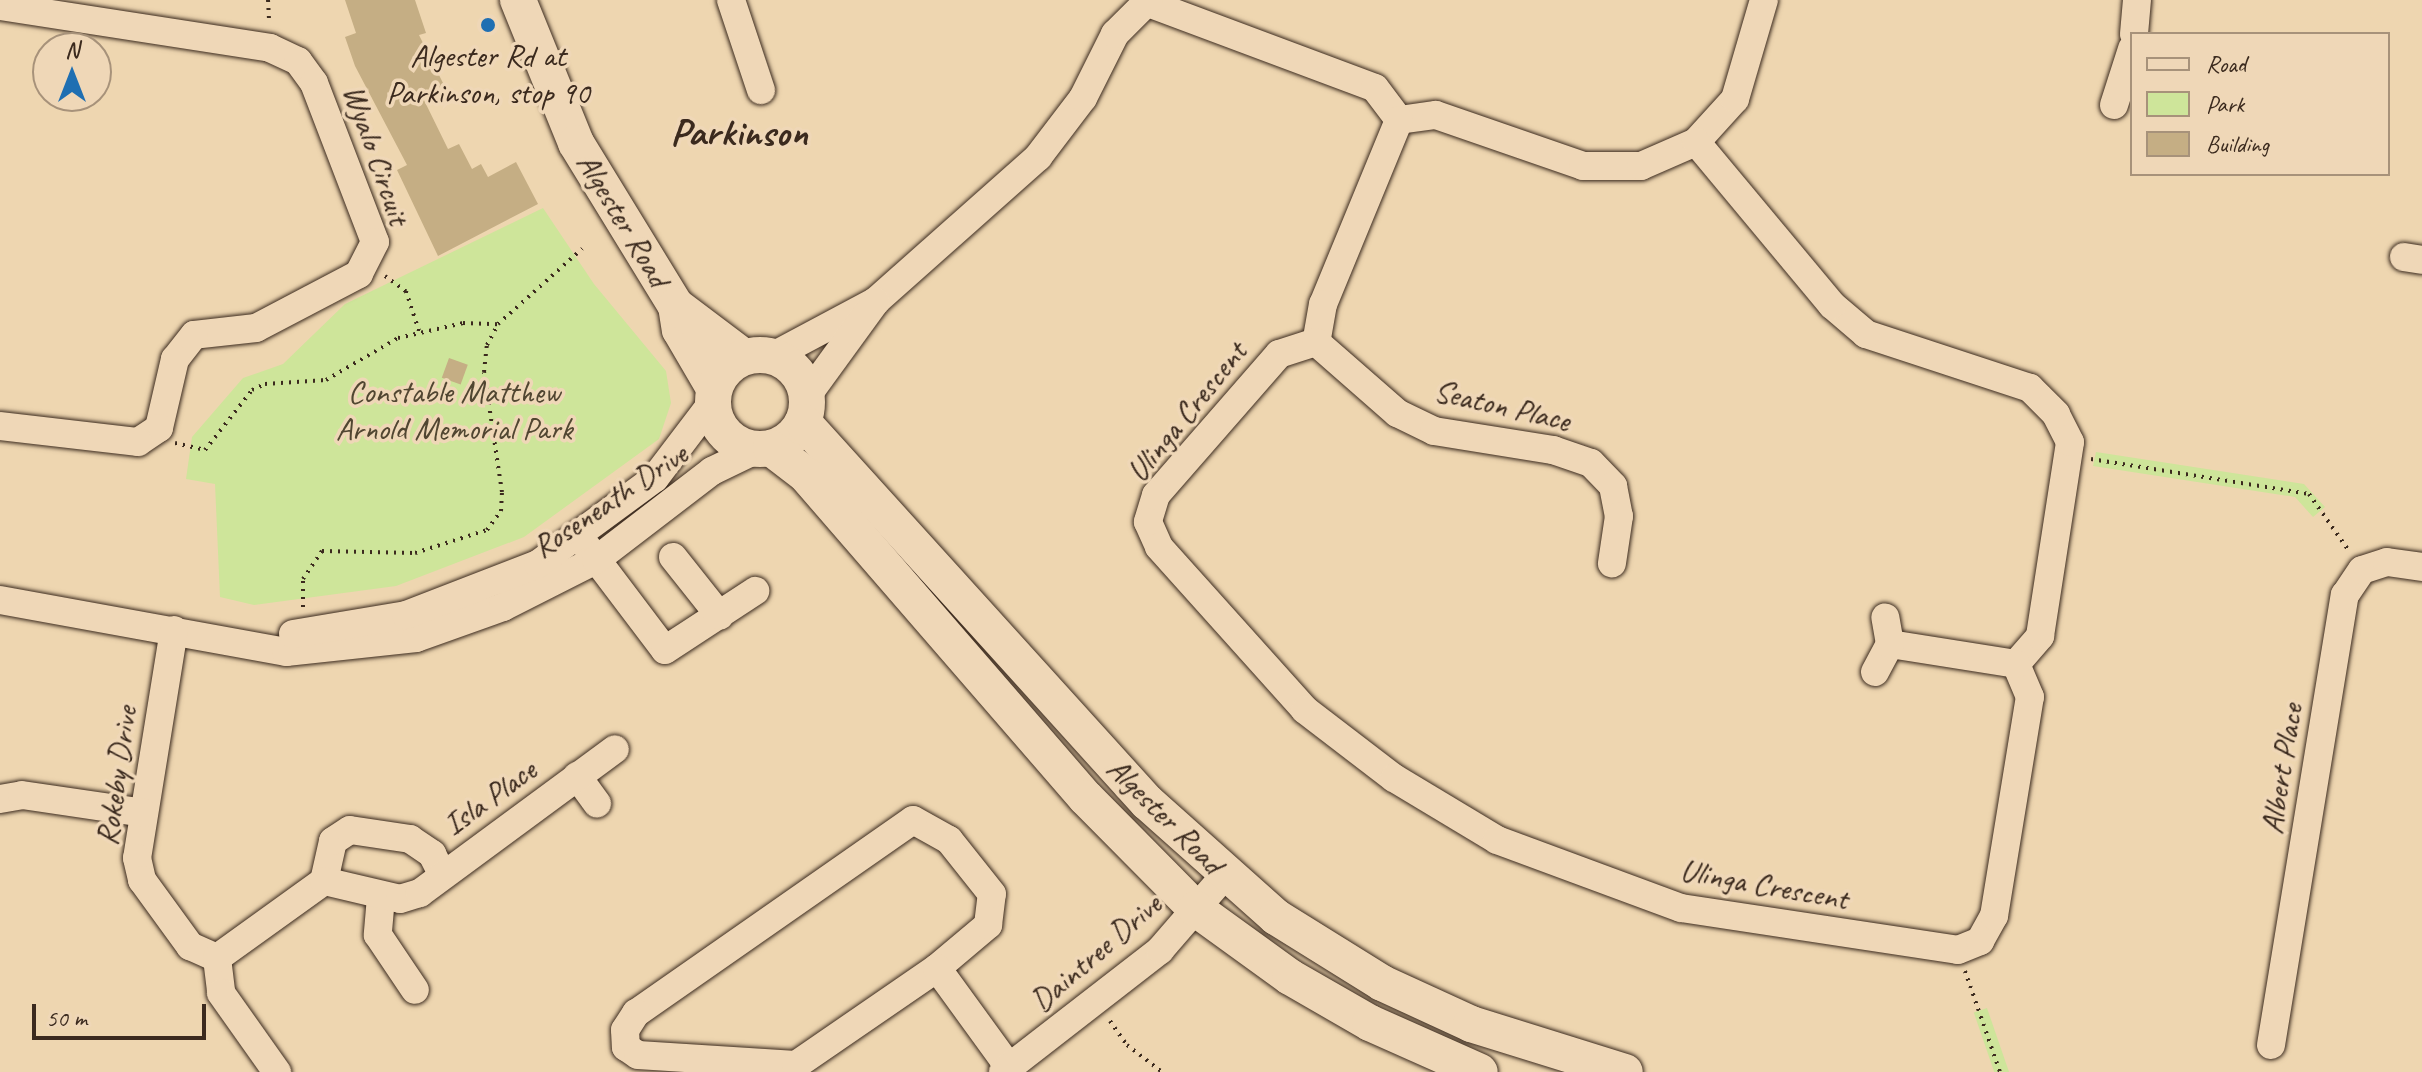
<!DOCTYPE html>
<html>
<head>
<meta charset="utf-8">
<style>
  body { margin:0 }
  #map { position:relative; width:2422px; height:1072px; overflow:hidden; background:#eed6b0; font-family:Caveat,sans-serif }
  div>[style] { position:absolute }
  .green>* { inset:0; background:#cee59a; transform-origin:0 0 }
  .building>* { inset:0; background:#c5ae84; transform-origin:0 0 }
  .path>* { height:4px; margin-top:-2px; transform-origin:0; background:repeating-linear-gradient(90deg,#3b2a1e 0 2px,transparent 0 8px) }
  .roads { filter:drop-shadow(0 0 2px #3b2a1e) drop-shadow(0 0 2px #3b2a1e) }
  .minor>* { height:28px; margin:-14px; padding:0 14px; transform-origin:14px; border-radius:14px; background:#efd7b7 }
  .major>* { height:36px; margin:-18px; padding:0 18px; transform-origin:18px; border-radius:18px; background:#efd7b7 }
  .major>.ring { margin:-18px; padding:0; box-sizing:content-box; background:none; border:36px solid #efd7b7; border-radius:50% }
  .dots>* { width:22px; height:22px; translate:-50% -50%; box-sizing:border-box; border:4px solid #efd7b7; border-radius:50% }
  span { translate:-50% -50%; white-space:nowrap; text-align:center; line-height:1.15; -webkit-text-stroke:7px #efd7b7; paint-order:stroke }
  .poi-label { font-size:32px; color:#3b2a1e }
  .street-label { font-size:32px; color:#3b2a1e }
  .park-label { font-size:32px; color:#514631 }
  .district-label { font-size:40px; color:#3b2a1e; font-weight:700 }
  .legend { position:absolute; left:2130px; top:32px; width:260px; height:144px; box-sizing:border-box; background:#efd7b7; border:2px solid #a7927a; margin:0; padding:10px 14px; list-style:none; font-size:24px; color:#3b2a1e }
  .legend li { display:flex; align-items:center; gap:16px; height:40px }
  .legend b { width:40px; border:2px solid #a7927a }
  .north { position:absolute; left:32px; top:32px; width:80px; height:80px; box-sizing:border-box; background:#efd7b7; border:2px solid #a7927a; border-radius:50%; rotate:0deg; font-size:22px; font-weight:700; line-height:32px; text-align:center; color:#3b2a1e }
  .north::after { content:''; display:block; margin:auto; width:28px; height:36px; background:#1f6fb2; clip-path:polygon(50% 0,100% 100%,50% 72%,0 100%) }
  .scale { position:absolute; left:32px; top:1004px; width:174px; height:36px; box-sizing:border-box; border:4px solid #3b2a1e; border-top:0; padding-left:10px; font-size:24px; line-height:28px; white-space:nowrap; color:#3b2a1e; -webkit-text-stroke:6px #efd7b7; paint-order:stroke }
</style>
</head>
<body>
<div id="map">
  <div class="green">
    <i style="clip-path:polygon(543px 208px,594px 284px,666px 371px,671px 403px,659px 439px,524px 537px,396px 586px,254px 605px,220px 597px,215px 484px,186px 479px,192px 437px,243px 378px,283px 364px,345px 304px)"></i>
    <i style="clip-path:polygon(2096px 452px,2304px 484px,2325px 507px,2313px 517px,2295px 497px,2093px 466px)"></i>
    <i style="left:1987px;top:1008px;width:68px;height:14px;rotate:71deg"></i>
  </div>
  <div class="building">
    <i style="clip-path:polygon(345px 0,415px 0,426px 33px,419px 35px,444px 85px,422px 96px,448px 149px,459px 144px,472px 169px,481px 164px,488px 177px,516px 162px,538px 204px,438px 256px,397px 170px,407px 165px,355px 66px,345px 37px,356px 33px)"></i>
    <i style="left:449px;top:358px;width:20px;height:21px;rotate:20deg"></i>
  </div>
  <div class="path">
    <i style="left:268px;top:0;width:22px;rotate:87deg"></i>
    <i style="left:385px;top:276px;width:26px;rotate:36deg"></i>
    <i style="left:406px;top:291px;width:45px;rotate:72deg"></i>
    <i style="left:175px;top:443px;width:31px;rotate:13deg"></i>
    <i style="left:205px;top:450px;width:76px;rotate:-51.9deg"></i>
    <i style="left:252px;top:390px;width:14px;rotate:-25deg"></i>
    <i style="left:265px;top:384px;width:61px;rotate:-3.8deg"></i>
    <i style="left:326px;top:380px;width:83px;rotate:-30.3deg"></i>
    <i style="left:398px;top:338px;width:67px;rotate:-13deg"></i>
    <i style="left:463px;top:323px;width:35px;rotate:2deg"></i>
    <i style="left:2091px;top:459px;width:221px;rotate:9.1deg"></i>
    <i style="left:2309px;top:494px;width:70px;rotate:54.9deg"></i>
    <i style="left:303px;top:607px;width:28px;rotate:-90deg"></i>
    <i style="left:303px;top:579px;width:34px;rotate:-56deg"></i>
    <i style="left:322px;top:551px;width:93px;rotate:1.2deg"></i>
    <i style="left:415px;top:553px;width:76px;rotate:-17.7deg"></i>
    <i style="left:487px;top:530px;width:24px;rotate:-54deg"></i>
    <i style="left:501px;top:511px;width:19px;rotate:-87deg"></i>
    <i style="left:502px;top:492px;width:121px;rotate:-98.5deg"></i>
    <i style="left:484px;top:372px;width:27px;rotate:-84deg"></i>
    <i style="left:487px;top:345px;width:24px;rotate:-62deg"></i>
    <i style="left:498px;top:324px;width:113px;rotate:-41.8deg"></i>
    <i style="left:1965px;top:971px;width:107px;rotate:70.9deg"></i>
    <i style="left:1110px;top:1021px;width:29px;rotate:55deg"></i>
    <i style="left:1127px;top:1045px;width:44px;rotate:37.6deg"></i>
  </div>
  <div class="roads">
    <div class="minor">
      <i style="left:731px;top:0;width:95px;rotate:71.6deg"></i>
      <i style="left:1148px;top:3px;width:242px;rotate:20.5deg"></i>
      <i style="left:1375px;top:88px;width:40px;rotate:53deg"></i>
      <i style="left:1399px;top:120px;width:37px;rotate:-8deg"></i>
      <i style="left:1436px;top:115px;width:156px;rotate:19.1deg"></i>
      <i style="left:1583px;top:166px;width:58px"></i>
      <i style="left:1641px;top:166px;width:60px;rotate:-23.6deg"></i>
      <i style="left:1696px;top:142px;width:58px;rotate:-47.8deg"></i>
      <i style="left:1735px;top:99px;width:103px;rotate:-73.7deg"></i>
      <i style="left:0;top:6px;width:273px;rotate:8.8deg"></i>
      <i style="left:270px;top:48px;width:31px;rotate:25deg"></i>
      <i style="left:298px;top:61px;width:27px;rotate:54deg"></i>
      <i style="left:314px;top:83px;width:170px;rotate:69deg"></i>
      <i style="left:375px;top:242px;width:36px;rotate:117deg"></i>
      <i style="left:359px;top:274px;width:116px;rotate:152.3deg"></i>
      <i style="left:256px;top:328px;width:62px;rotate:173.6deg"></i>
      <i style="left:194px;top:335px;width:31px;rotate:128deg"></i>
      <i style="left:175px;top:359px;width:71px;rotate:103.1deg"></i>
      <i style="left:159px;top:428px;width:25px;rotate:146deg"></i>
      <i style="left:138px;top:442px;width:139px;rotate:-173.4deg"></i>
      <i style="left:2134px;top:34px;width:34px;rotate:-85deg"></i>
      <i style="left:2114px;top:105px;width:59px;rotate:-72.2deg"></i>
      <i style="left:1399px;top:120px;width:199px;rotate:112.4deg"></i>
      <i style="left:1323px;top:304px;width:39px;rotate:100deg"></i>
      <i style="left:1316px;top:342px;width:39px;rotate:162deg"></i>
      <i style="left:1279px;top:354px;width:187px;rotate:131.1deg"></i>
      <i style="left:1156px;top:495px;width:28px;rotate:107deg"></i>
      <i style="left:1148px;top:522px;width:27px;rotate:66deg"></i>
      <i style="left:1159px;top:547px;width:219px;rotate:48.1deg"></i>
      <i style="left:1305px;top:710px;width:112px;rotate:37.4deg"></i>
      <i style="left:1394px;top:778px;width:120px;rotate:31deg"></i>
      <i style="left:1497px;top:840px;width:196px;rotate:20.3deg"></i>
      <i style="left:1681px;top:908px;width:280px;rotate:8.6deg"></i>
      <i style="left:1958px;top:950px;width:24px;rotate:-22deg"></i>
      <i style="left:1980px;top:941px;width:29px;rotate:-61deg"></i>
      <i style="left:1994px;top:916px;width:222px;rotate:-80.7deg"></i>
      <i style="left:2030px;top:697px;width:36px;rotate:-113deg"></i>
      <i style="left:2016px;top:664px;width:37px;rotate:-49deg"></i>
      <i style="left:2040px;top:636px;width:196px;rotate:-81.2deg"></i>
      <i style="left:2070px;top:442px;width:31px;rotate:-117deg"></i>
      <i style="left:2056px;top:414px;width:37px;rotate:-135deg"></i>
      <i style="left:2030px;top:388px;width:173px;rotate:-161.8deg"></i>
      <i style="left:1866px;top:334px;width:45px;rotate:-139.5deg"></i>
      <i style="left:1832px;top:305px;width:212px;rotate:-129.8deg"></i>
      <i style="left:2404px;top:257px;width:18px;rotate:9deg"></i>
      <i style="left:1316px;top:342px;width:108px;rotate:41.2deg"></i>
      <i style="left:1397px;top:413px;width:41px;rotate:25.9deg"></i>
      <i style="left:1434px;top:431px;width:121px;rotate:9.1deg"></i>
      <i style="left:1553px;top:450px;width:40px;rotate:18.9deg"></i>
      <i style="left:1591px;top:463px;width:32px;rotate:46deg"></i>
      <i style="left:1613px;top:486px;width:31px;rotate:79deg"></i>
      <i style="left:1619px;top:516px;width:48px;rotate:98.5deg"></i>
      <i style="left:773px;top:356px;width:117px;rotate:-28.1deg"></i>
      <i style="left:876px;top:301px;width:217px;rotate:-41.6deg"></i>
      <i style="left:1038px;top:157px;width:74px;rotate:-52.7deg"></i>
      <i style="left:1083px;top:98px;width:72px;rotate:-63.4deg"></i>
      <i style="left:1115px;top:34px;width:48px;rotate:-45deg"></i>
      <i style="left:807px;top:396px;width:117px;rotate:-54deg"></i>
      <i style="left:587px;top:547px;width:129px;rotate:52.9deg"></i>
      <i style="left:665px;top:650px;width:108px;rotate:-33.2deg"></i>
      <i style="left:673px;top:557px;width:75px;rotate:51.5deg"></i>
      <i style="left:0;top:600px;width:291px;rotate:10.3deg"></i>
      <i style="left:286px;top:652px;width:131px;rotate:-6.1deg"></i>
      <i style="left:416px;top:638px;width:92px;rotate:-19.6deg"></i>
      <i style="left:503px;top:607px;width:104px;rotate:-26.8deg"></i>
      <i style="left:596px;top:560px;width:146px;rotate:-37.5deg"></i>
      <i style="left:712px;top:471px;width:51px;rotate:-25.6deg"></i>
      <i style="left:174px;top:630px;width:231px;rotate:99.2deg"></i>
      <i style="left:137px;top:858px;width:23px;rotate:77deg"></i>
      <i style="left:142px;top:880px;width:82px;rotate:54deg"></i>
      <i style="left:190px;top:946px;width:30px;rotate:24deg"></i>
      <i style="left:217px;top:958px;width:35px;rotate:83deg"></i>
      <i style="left:221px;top:993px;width:97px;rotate:54.7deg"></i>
      <i style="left:293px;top:634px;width:115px;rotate:-9.5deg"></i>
      <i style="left:406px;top:615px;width:142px;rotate:-21.1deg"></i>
      <i style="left:538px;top:564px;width:145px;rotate:-36.3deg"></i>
      <i style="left:655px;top:478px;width:94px;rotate:-52.8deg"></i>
      <i style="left:1890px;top:644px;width:128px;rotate:9deg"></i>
      <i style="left:1875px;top:672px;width:32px;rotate:-62deg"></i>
      <i style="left:1890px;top:644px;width:27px;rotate:-100deg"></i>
      <i style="left:577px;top:776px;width:34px;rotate:54deg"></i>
      <i style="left:0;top:799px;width:22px;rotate:-10deg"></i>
      <i style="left:22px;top:795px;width:123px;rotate:8.4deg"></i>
      <i style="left:324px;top:881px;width:41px;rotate:-77.3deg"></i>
      <i style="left:333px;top:841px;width:20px;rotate:-33deg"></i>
      <i style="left:350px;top:830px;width:61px;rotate:8.5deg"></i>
      <i style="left:410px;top:839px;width:27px;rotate:34deg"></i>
      <i style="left:432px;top:854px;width:22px;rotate:63deg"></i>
      <i style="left:381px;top:897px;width:38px;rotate:95deg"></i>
      <i style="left:378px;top:935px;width:66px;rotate:56.1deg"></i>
      <i style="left:217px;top:958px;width:132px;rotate:-35.7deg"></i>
      <i style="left:324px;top:881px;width:78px;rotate:13.3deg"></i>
      <i style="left:400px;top:899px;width:21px;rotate:-17deg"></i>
      <i style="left:420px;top:893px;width:242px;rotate:-36.4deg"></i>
      <i style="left:937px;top:968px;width:67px;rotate:-40.1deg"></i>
      <i style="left:988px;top:925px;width:31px;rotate:-83deg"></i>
      <i style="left:992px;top:894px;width:69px;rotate:-128.5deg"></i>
      <i style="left:949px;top:840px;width:41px;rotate:-150.9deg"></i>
      <i style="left:913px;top:820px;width:338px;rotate:145.1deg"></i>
      <i style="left:636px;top:1013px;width:20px;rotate:123deg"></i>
      <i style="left:625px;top:1030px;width:17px;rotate:87deg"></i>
      <i style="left:626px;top:1047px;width:14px;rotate:34deg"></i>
      <i style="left:638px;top:1055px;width:158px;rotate:3.6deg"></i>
      <i style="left:796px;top:1065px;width:171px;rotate:-34.5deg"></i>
      <i style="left:937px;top:968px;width:122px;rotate:54deg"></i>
      <i style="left:2271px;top:1045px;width:456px;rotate:-80.7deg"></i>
      <i style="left:2345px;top:595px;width:30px;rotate:-56deg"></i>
      <i style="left:2362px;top:570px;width:26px;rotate:-18deg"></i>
      <i style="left:2387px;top:562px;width:35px;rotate:8deg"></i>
      <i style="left:1003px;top:1072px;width:199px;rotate:-37.8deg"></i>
      <i style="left:1160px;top:950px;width:98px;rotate:-49.1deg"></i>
    </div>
    <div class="major">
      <i style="left:518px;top:0;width:154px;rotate:67.9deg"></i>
      <i style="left:576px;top:143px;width:191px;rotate:58.5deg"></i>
      <i style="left:676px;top:306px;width:24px;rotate:81deg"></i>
      <i style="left:680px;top:330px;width:67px;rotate:59.6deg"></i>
      <i style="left:676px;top:306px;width:85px;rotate:36.9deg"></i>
      <i class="ring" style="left:713px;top:355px;width:58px;height:58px"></i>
      <i style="left:803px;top:422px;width:513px;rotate:47.85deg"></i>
      <i style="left:1147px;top:802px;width:173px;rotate:41.7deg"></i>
      <i style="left:1276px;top:917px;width:125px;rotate:31.9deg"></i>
      <i style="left:1382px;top:983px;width:98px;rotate:24.7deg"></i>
      <i style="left:1471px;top:1024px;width:161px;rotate:17.3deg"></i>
      <i style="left:771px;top:448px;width:44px;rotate:37.6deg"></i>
      <i style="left:806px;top:475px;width:427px;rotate:49.1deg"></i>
      <i style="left:1086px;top:798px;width:156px;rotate:45.3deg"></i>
      <i style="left:1196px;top:909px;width:116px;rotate:35.9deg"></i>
      <i style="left:1290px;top:977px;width:92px;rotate:29.9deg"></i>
      <i style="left:1370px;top:1023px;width:120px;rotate:24deg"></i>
    </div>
  </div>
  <div class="dots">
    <i style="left:488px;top:25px;background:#1f6fb2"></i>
  </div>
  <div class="poi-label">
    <span style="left:488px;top:75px">Algester Rd at<br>Parkinson, stop 90</span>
  </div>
  <div class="street-label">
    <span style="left:376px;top:155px;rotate:71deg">Wyalo Circuit</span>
    <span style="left:623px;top:220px;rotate:59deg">Algester Road</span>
    <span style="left:1502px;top:406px;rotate:13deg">Seaton Place</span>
    <span style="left:1187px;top:412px;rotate:-51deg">Ulinga Crescent</span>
    <span style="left:610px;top:501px;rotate:-34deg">Roseneath Drive</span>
    <span style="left:2282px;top:769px;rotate:-81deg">Albert Place</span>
    <span style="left:117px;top:776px;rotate:-82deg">Rokeby Drive</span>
    <span style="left:490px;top:798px;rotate:-36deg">Isla Place</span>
    <span style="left:1165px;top:816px;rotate:45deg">Algester Road</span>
    <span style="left:1764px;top:885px;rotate:10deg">Ulinga Crescent</span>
    <span style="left:1096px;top:953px;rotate:-41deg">Daintree Drive</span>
  </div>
  <div class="park-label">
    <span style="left:454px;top:411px">Constable Matthew<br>Arnold Memorial Park</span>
  </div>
  <div class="district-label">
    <span style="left:739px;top:132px">Parkinson</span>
  </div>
  <ul class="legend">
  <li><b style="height:10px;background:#efd7b7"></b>Road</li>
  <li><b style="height:22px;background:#cee59a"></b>Park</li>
  <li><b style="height:22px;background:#c5ae84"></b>Building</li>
  </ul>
  <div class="north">N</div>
  <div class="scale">50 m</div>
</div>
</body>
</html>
